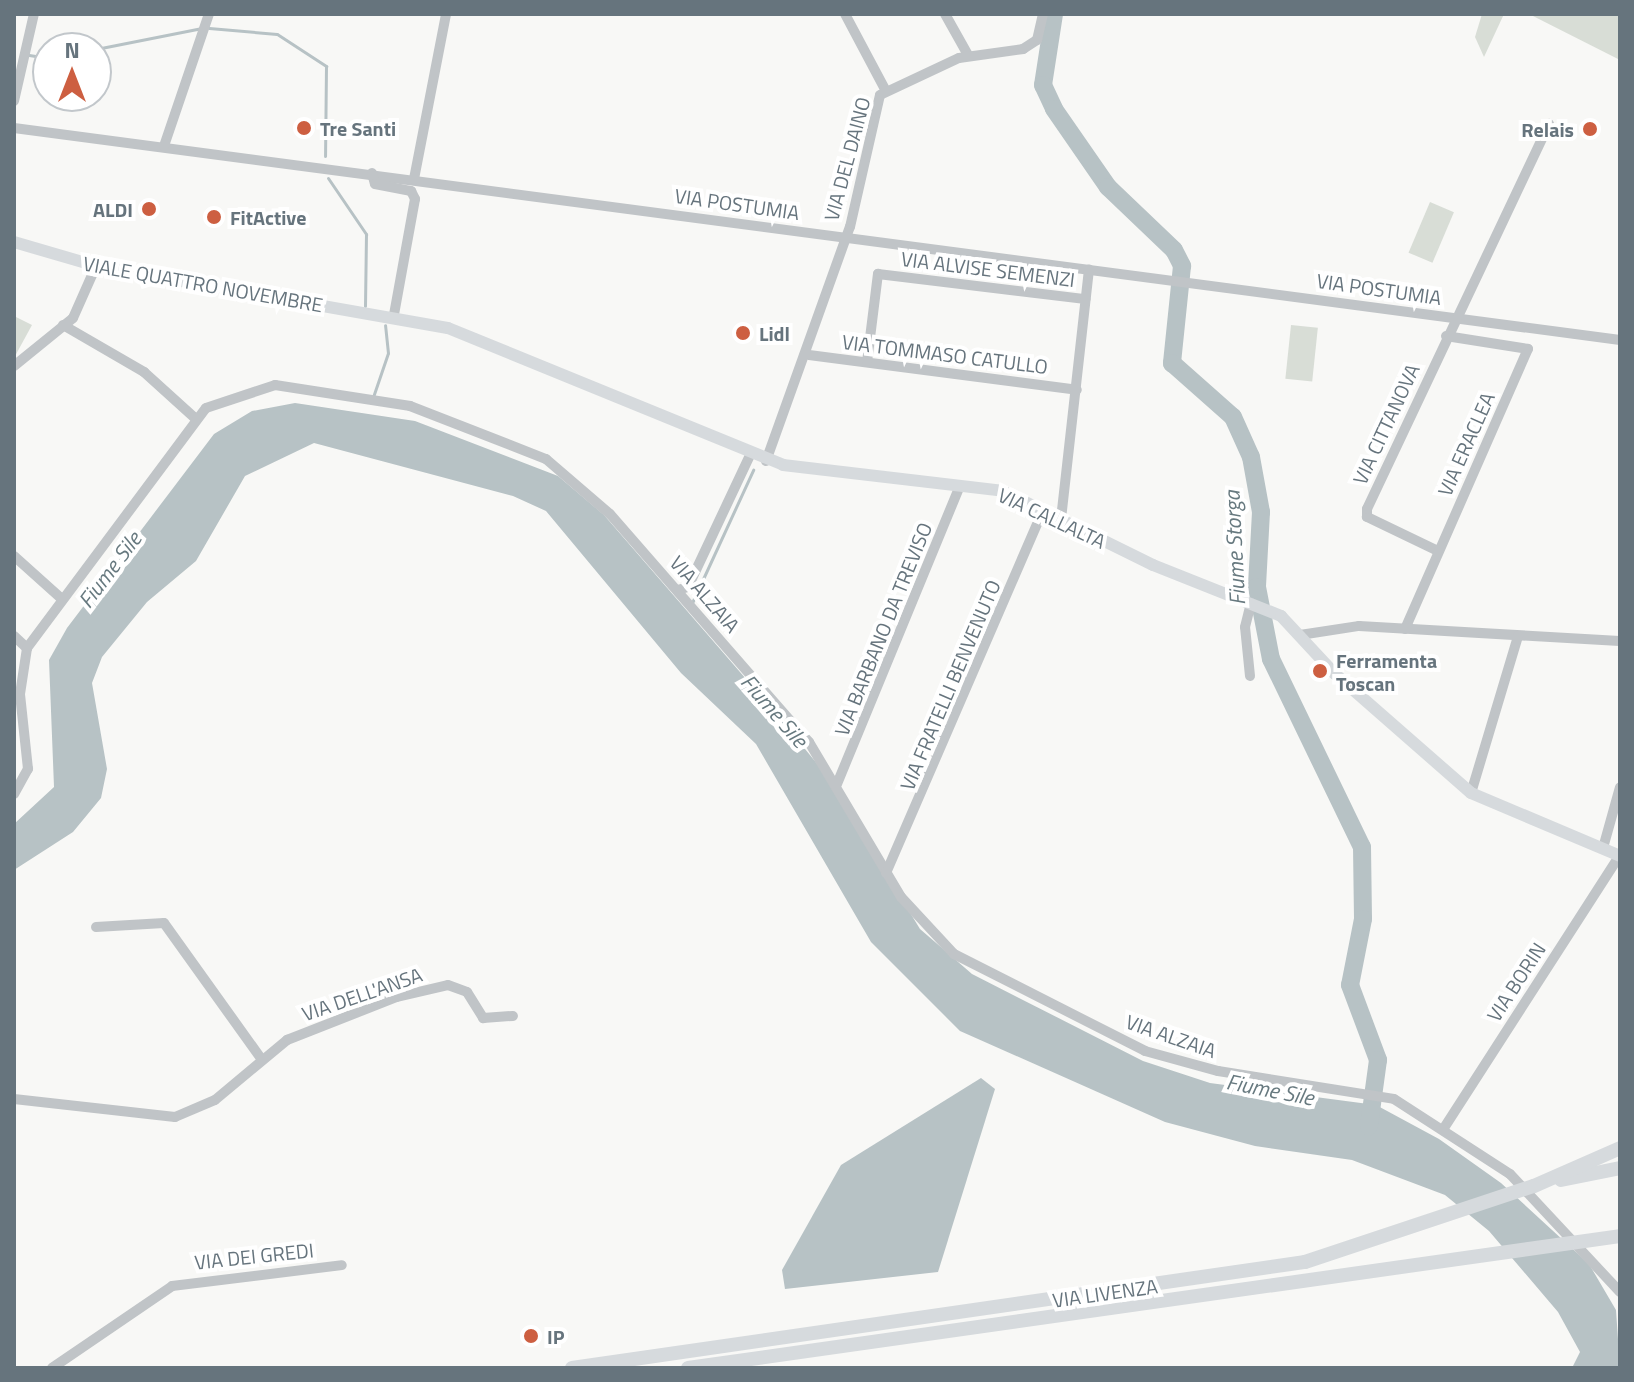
<!DOCTYPE html>
<html>
<head>
<meta charset="utf-8">
<style>
  body { margin:0 }
  #map { position:relative; width:1634px; height:1382px; overflow:hidden; background:#f8f8f6; font-family:"Titillium Web",sans-serif }
  div>[style] { position:absolute }
  .green>* { inset:0; background:#d8ddd6; transform-origin:0 0 }
  .water>* { inset:0; background:#b7c2c5 }
  .stream>* { height:3px; margin:-1.5px; padding:0 1.5px; transform-origin:1.5px; border-radius:1.5px; background:#b7c2c5 }
  .river>* { height:18px; margin:-9px; padding:0 9px; transform-origin:9px; border-radius:9px; background:#b7c2c5 }
  .minor>* { height:10px; margin:-5px; padding:0 5px; transform-origin:5px; border-radius:5px; background:#c0c4c7 }
  .major>* { height:12px; margin:-6px; padding:0 6px; transform-origin:6px; border-radius:6px; background:#d6dadd }
  .highway>* { height:14px; margin:-7px; padding:0 7px; transform-origin:7px; border-radius:7px; background:#d6dadd }
  .dots>* { width:22px; height:22px; translate:-50% -50%; box-sizing:border-box; border:4px solid #fff; border-radius:50% }
  span { translate:-50% -50%; white-space:nowrap; text-align:center; line-height:1.15; -webkit-text-stroke:8px #fff; paint-order:stroke }
  .poi-label { font-size:20px; color:#66747d; font-weight:700 }
  .left { translate:0 -50%; text-align:left }
  .right { translate:-100% -50%; text-align:right }
  .street-label { font-size:20px; color:#66747d }
  .water-label { font-size:22px; color:#67797f; font-style:italic }
  .frame { position:absolute; inset:0; border:16px solid #66747d; pointer-events:none }
  .north { position:absolute; left:32px; top:32px; width:80px; height:80px; box-sizing:border-box; background:#fff; border:2px solid #c2c7cb; border-radius:50%; rotate:0deg; font-size:22px; font-weight:700; line-height:32px; text-align:center; color:#66747d }
  .north::after { content:''; display:block; margin:auto; width:28px; height:36px; background:#cd5f41; clip-path:polygon(50% 0,100% 100%,50% 72%,0 100%) }
</style>
</head>
<body>
<div id="map">
  <div class="green">
    <i style="clip-path:polygon(1482px 14px,1504px 14px,1484px 57px,1475px 37px)"></i>
    <i style="clip-path:polygon(1529px 14px,1620px 14px,1620px 60px)"></i>
    <i style="left:1430px;top:202px;width:26px;height:55px;rotate:23deg"></i>
    <i style="clip-path:polygon(14px 316px,32px 325px,14px 358px)"></i>
    <i style="left:1291px;top:325px;width:27px;height:54px;rotate:6deg"></i>
  </div>
  <div class="water">
    <i style="clip-path:polygon(295px 403px,415px 421px,558px 476px,604px 515px,778px 716px,823px 771px,920px 929px,972px 974px,1143px 1061px,1210px 1083px,1376px 1105px,1439px 1139px,1501px 1183px,1589px 1264px,1616px 1310px,1620px 1368px,1572px 1368px,1580px 1352px,1558px 1312px,1489px 1231px,1445px 1195px,1352px 1160px,1255px 1146px,1165px 1122px,960px 1031px,871px 942px,756px 744px,681px 673px,546px 511px,513px 496px,314px 443px,245px 476px,196px 561px,147px 602px,102px 657px,92px 683px,107px 769px,101px 798px,73px 832px,14px 870px,14px 824px,54px 787px,49px 660px,67px 628px,214px 434px,252px 411px)"></i>
    <i style="clip-path:polygon(981px 1078px,995px 1089px,938px 1272px,785px 1289px,782px 1270px,841px 1165px)"></i>
  </div>
  <div class="stream">
    <i style="left:209px;top:28px;width:68px;rotate:5deg"></i>
    <i style="left:277px;top:34px;width:59px;rotate:33.1deg"></i>
    <i style="left:326px;top:66px;width:90px;rotate:90.6deg"></i>
    <i style="left:96px;top:49px;width:108px;rotate:-11.2deg"></i>
    <i style="left:29px;top:55px;width:19px;rotate:9deg"></i>
    <i style="left:328px;top:178px;width:68px;rotate:55.8deg"></i>
    <i style="left:366px;top:234px;width:72px;rotate:90.8deg"></i>
    <i style="left:373px;top:397px;width:46px;rotate:-71.2deg"></i>
    <i style="left:388px;top:353px;width:28px;rotate:-96deg"></i>
    <i style="left:691px;top:605px;width:149px;rotate:-65.3deg"></i>
  </div>
  <div class="river">
    <i style="left:1054px;top:14px;width:72px;rotate:98.8deg"></i>
    <i style="left:1043px;top:85px;width:26px;rotate:65deg"></i>
    <i style="left:1054px;top:109px;width:95px;rotate:55.3deg"></i>
    <i style="left:1108px;top:187px;width:91px;rotate:43.7deg"></i>
    <i style="left:1174px;top:250px;width:18px;rotate:63deg"></i>
    <i style="left:1182px;top:266px;width:98px;rotate:95.9deg"></i>
    <i style="left:1172px;top:363px;width:81px;rotate:41.5deg"></i>
    <i style="left:1233px;top:417px;width:44px;rotate:65.8deg"></i>
    <i style="left:1251px;top:457px;width:56px;rotate:79.7deg"></i>
    <i style="left:1261px;top:512px;width:75px;rotate:93.1deg"></i>
    <i style="left:1257px;top:587px;width:73px;rotate:79deg"></i>
    <i style="left:1271px;top:659px;width:209px;rotate:64.2deg"></i>
    <i style="left:1362px;top:847px;width:72px;rotate:89.2deg"></i>
    <i style="left:1363px;top:919px;width:67px;rotate:101.1deg"></i>
    <i style="left:1350px;top:985px;width:80px;rotate:69.5deg"></i>
    <i style="left:1378px;top:1060px;width:67px;rotate:97.8deg"></i>
  </div>
  <div class="minor">
    <i style="left:845px;top:14px;width:87px;rotate:62deg"></i>
    <i style="left:945px;top:14px;width:47px;rotate:60.7deg"></i>
    <i style="left:14px;top:101px;width:89px;rotate:-77.1deg"></i>
    <i style="left:14px;top:128px;width:1620px;rotate:7.52deg"></i>
    <i style="left:164px;top:146px;width:139px;rotate:-71.2deg"></i>
    <i style="left:372px;top:173px;width:11px;rotate:75deg"></i>
    <i style="left:375px;top:184px;width:37px;rotate:11deg"></i>
    <i style="left:411px;top:191px;width:9px;rotate:63deg"></i>
    <i style="left:415px;top:199px;width:117px;rotate:100.3deg"></i>
    <i style="left:414px;top:179px;width:168px;rotate:-79deg"></i>
    <i style="left:63px;top:325px;width:94px;rotate:30.1deg"></i>
    <i style="left:144px;top:372px;width:70px;rotate:42.1deg"></i>
    <i style="left:809px;top:355px;width:270px;rotate:7.4deg"></i>
    <i style="left:867px;top:362px;width:89px;rotate:-82.9deg"></i>
    <i style="left:878px;top:274px;width:209px;rotate:6.9deg"></i>
    <i style="left:14px;top:366px;width:76px;rotate:-39.1deg"></i>
    <i style="left:73px;top:318px;width:57px;rotate:-66.1deg"></i>
    <i style="left:766px;top:461px;width:249px;rotate:-70.3deg"></i>
    <i style="left:850px;top:227px;width:135px;rotate:-77.2deg"></i>
    <i style="left:880px;top:95px;width:87px;rotate:-25.1deg"></i>
    <i style="left:959px;top:58px;width:65px;rotate:-8deg"></i>
    <i style="left:1023px;top:49px;width:17px;rotate:-33deg"></i>
    <i style="left:1037px;top:40px;width:27px;rotate:-77deg"></i>
    <i style="left:1061px;top:519px;width:251px;rotate:-83.6deg"></i>
    <i style="left:1438px;top:551px;width:79px;rotate:-154.4deg"></i>
    <i style="left:1367px;top:517px;width:8px;rotate:-90deg"></i>
    <i style="left:1367px;top:509px;width:426px;rotate:-64.7deg"></i>
    <i style="left:14px;top:556px;width:64px;rotate:41.9deg"></i>
    <i style="left:678px;top:590px;width:10px;rotate:-17deg"></i>
    <i style="left:688px;top:587px;width:146px;rotate:-64.8deg"></i>
    <i style="left:1405px;top:629px;width:306px;rotate:-66.3deg"></i>
    <i style="left:1528px;top:349px;width:83px;rotate:-171deg"></i>
    <i style="left:1300px;top:635px;width:60px;rotate:-8.7deg"></i>
    <i style="left:1359px;top:626px;width:261px;rotate:3.3deg"></i>
    <i style="left:14px;top:636px;width:18px;rotate:43deg"></i>
    <i style="left:1250px;top:676px;width:49px;rotate:-95.8deg"></i>
    <i style="left:1245px;top:627px;width:25px;rotate:-76deg"></i>
    <i style="left:837px;top:784px;width:322px;rotate:-67.6deg"></i>
    <i style="left:1471px;top:793px;width:164px;rotate:-73.3deg"></i>
    <i style="left:14px;top:794px;width:29px;rotate:-61deg"></i>
    <i style="left:28px;top:769px;width:75px;rotate:-96.1deg"></i>
    <i style="left:20px;top:694px;width:47px;rotate:-81.3deg"></i>
    <i style="left:27px;top:648px;width:299px;rotate:-53.3deg"></i>
    <i style="left:206px;top:408px;width:73px;rotate:-18.4deg"></i>
    <i style="left:275px;top:385px;width:137px;rotate:8.8deg"></i>
    <i style="left:410px;top:406px;width:146px;rotate:21.3deg"></i>
    <i style="left:546px;top:459px;width:84px;rotate:40.7deg"></i>
    <i style="left:610px;top:514px;width:303px;rotate:48.9deg"></i>
    <i style="left:809px;top:742px;width:180px;rotate:59.3deg"></i>
    <i style="left:901px;top:897px;width:78px;rotate:47.1deg"></i>
    <i style="left:954px;top:954px;width:214px;rotate:26.9deg"></i>
    <i style="left:1145px;top:1051px;width:76px;rotate:15.3deg"></i>
    <i style="left:1218px;top:1071px;width:178px;rotate:9deg"></i>
    <i style="left:1394px;top:1099px;width:138px;rotate:32.9deg"></i>
    <i style="left:1510px;top:1174px;width:161px;rotate:47deg"></i>
    <i style="left:1603px;top:848px;width:63px;rotate:-74.4deg"></i>
    <i style="left:886px;top:873px;width:395px;rotate:-66.6deg"></i>
    <i style="left:96px;top:927px;width:68px;rotate:-3.4deg"></i>
    <i style="left:164px;top:923px;width:165px;rotate:54.4deg"></i>
    <i style="left:14px;top:1099px;width:162px;rotate:6.4deg"></i>
    <i style="left:175px;top:1117px;width:43px;rotate:-23deg"></i>
    <i style="left:215px;top:1100px;width:94px;rotate:-39.8deg"></i>
    <i style="left:287px;top:1040px;width:118px;rotate:-21.4deg"></i>
    <i style="left:397px;top:997px;width:52px;rotate:-13.2deg"></i>
    <i style="left:448px;top:985px;width:20px;rotate:20deg"></i>
    <i style="left:467px;top:992px;width:31px;rotate:58deg"></i>
    <i style="left:483px;top:1018px;width:30px;rotate:-4deg"></i>
    <i style="left:1444px;top:1128px;width:325px;rotate:-57.2deg"></i>
    <i style="left:52px;top:1368px;width:145px;rotate:-34.3deg"></i>
    <i style="left:172px;top:1286px;width:171px;rotate:-7deg"></i>
  </div>
  <div class="major">
    <i style="left:14px;top:242px;width:85px;rotate:16.3deg"></i>
    <i style="left:96px;top:266px;width:357px;rotate:10deg"></i>
    <i style="left:448px;top:328px;width:362px;rotate:22.2deg"></i>
    <i style="left:783px;top:465px;width:222px;rotate:6.7deg"></i>
    <i style="left:1003px;top:491px;width:167px;rotate:26.3deg"></i>
    <i style="left:1153px;top:565px;width:138px;rotate:21.7deg"></i>
    <i style="left:1281px;top:616px;width:78px;rotate:47.1deg"></i>
    <i style="left:1334px;top:673px;width:182px;rotate:41.2deg"></i>
    <i style="left:1471px;top:793px;width:162px;rotate:22.9deg"></i>
  </div>
  <div class="highway">
    <i style="left:1561px;top:1180px;width:60px;rotate:-11.5deg"></i>
    <i style="left:572px;top:1368px;width:741px;rotate:-8.23deg"></i>
    <i style="left:1305px;top:1262px;width:241px;rotate:-18.4deg"></i>
    <i style="left:1534px;top:1186px;width:94px;rotate:-23.8deg"></i>
    <i style="left:688px;top:1368px;width:941px;rotate:-8.06deg"></i>
  </div>
  <div class="dots">
    <i style="left:304px;top:128px;background:#cd5f41"></i>
    <i style="left:1590px;top:129px;background:#cd5f41"></i>
    <i style="left:149px;top:209px;background:#cd5f41"></i>
    <i style="left:214px;top:217px;background:#cd5f41"></i>
    <i style="left:743px;top:333px;background:#cd5f41"></i>
    <i style="left:1320px;top:671px;background:#cd5f41"></i>
    <i style="left:531px;top:1336px;background:#cd5f41"></i>
  </div>
  <div class="poi-label">
    <span class="left" style="left:320px;top:128px">Tre Santi</span>
    <span class="right" style="left:1574px;top:129px">Relais</span>
    <span class="right" style="left:133px;top:209px">ALDI</span>
    <span class="left" style="left:230px;top:217px">FitActive</span>
    <span class="left" style="left:759px;top:333px">Lidl</span>
    <span class="left" style="left:1336px;top:672px">Ferramenta<br>Toscan</span>
    <span class="left" style="left:547px;top:1336px">IP</span>
  </div>
  <div class="street-label">
    <span style="left:847px;top:159px;rotate:-75deg">VIA DEL DAINO</span>
    <span style="left:737px;top:204px;rotate:8deg">VIA POSTUMIA</span>
    <span style="left:988px;top:269px;rotate:7deg">VIA ALVISE SEMENZI</span>
    <span style="left:203px;top:284px;rotate:10deg">VIALE QUATTRO NOVEMBRE</span>
    <span style="left:1379px;top:289px;rotate:8deg">VIA POSTUMIA</span>
    <span style="left:945px;top:354px;rotate:7deg">VIA TOMMASO CATULLO</span>
    <span style="left:1386px;top:424px;rotate:-65deg">VIA CITTANOVA</span>
    <span style="left:1466px;top:444px;rotate:-66deg">VIA ERACLEA</span>
    <span style="left:1052px;top:518px;rotate:25deg">VIA CALLALTA</span>
    <span style="left:705px;top:594px;rotate:49deg">VIA ALZAIA</span>
    <span style="left:883px;top:629px;rotate:-68deg">VIA BARBANO DA TREVISO</span>
    <span style="left:950px;top:685px;rotate:-67deg">VIA FRATELLI BENVENUTO</span>
    <span style="left:1516px;top:982px;rotate:-57deg">VIA BORIN</span>
    <span style="left:362px;top:994px;rotate:-19deg">VIA DELL'ANSA</span>
    <span style="left:1171px;top:1036px;rotate:19deg">VIA ALZAIA</span>
    <span style="left:254px;top:1256px;rotate:-6deg">VIA DEI GREDI</span>
    <span style="left:1105px;top:1293px;rotate:-8deg">VIA LIVENZA</span>
  </div>
  <div class="water-label">
    <span style="left:1235px;top:548px;rotate:-93deg">Fiume Storga</span>
    <span style="left:110px;top:570px;rotate:-53deg">Fiume Sile</span>
    <span style="left:774px;top:711px;rotate:49deg">Fiume Sile</span>
    <span style="left:1270px;top:1090px;rotate:11deg">Fiume Sile</span>
  </div>
  <div class="frame"></div>
  <div class="north">N</div>
</div>
</body>
</html>
